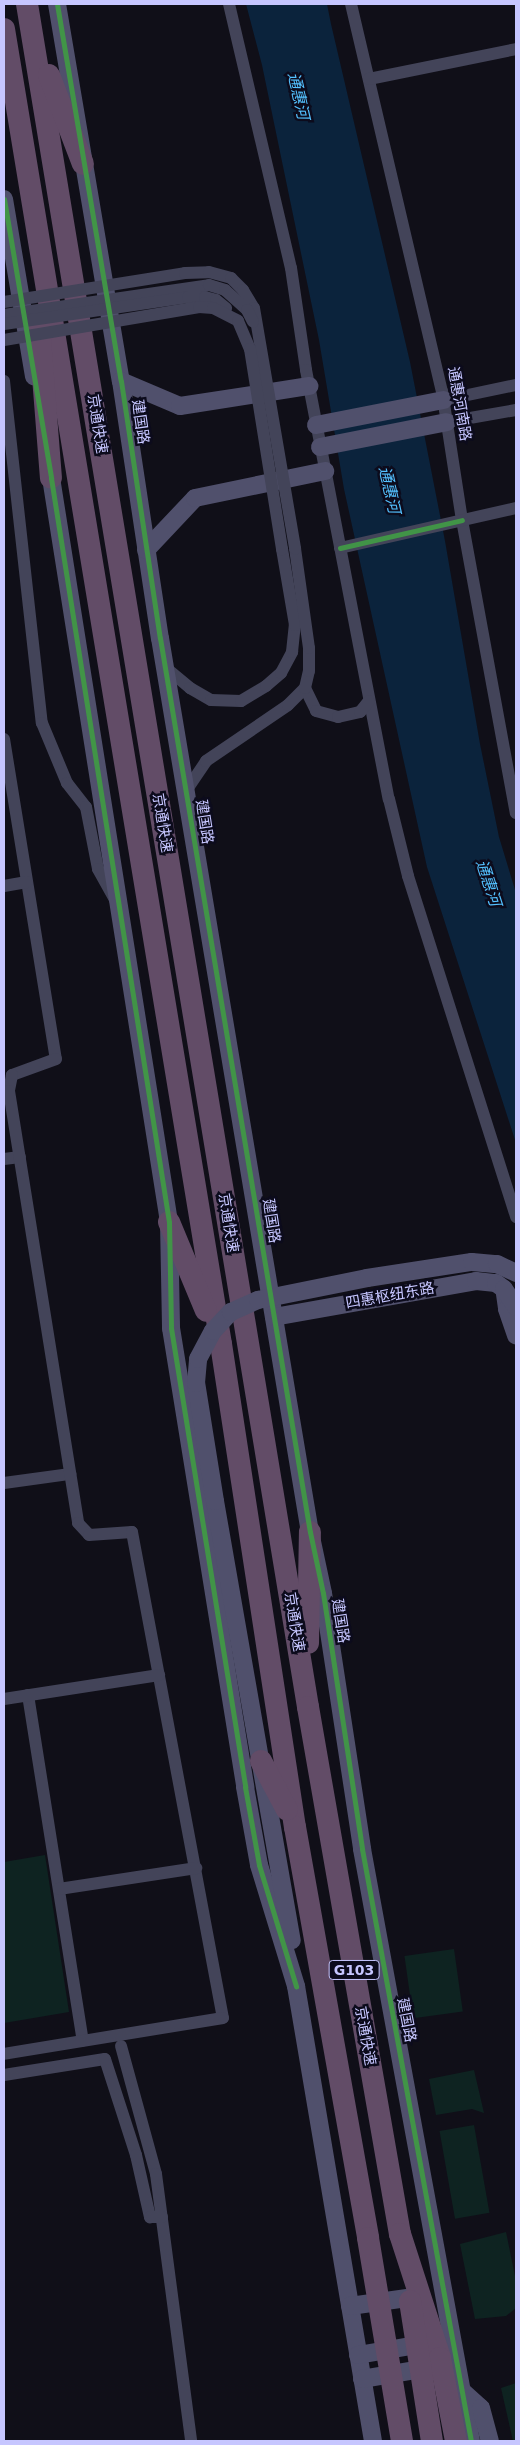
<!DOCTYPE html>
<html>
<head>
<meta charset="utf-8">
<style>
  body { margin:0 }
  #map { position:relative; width:520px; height:2445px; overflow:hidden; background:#100f18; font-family:"DejaVu Sans","Noto Sans SC",sans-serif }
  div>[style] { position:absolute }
  .green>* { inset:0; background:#0e2321; transform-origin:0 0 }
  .water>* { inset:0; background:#0b233c }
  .street>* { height:12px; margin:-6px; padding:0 6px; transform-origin:6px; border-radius:6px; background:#434459 }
  .secondary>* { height:18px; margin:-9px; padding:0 9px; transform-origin:9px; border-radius:9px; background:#50506c }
  .highway>* { height:22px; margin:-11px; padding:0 11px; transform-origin:11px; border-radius:11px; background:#624c67 }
  .street-bridge>* { height:12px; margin:-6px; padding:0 6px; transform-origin:6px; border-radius:6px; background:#434459 }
  .secondary-bridge>* { height:18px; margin:-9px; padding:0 9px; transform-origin:9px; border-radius:9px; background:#50506c }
  .highway-bridge>* { height:22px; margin:-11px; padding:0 11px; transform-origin:11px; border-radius:11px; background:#624c67 }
  .cycleway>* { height:5px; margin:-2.5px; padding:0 2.5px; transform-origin:2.5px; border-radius:2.5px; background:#419447 }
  span { translate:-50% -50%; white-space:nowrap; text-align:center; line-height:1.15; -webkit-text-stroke:5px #0c0b1c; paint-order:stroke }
  .shield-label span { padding:1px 4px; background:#0c0b1c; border:1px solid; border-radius:4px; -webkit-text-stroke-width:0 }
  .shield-label { font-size:14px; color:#c6c6ff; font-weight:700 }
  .street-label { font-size:15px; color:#c6c6ff }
  .water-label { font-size:16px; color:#54c1ff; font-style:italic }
  .frame { position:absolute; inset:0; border:5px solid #c6c6ff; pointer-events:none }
</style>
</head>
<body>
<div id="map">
  <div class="green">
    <i style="clip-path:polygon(45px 1855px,69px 2012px,4px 2023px,4px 1862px)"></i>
    <i style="left:454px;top:1949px;width:63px;height:50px;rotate:82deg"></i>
    <i style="clip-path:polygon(474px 2070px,484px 2113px,472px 2109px,436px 2115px,429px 2079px)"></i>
    <i style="left:474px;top:2125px;width:89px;height:35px;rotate:80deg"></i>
    <i style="clip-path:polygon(506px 2232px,516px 2281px,516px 2308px,506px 2316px,475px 2319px,460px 2244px)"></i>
    <i style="clip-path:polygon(516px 2383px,516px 2441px,513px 2441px,501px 2388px)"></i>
  </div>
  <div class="water">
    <i style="clip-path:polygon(246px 4px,327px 4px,331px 24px,410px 362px,445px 541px,480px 744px,499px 837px,516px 893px,516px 1143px,427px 867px,344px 489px,319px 340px,262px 65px)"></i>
  </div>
  <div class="street">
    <i style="left:229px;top:4px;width:271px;rotate:76.8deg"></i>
    <i style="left:291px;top:268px;width:103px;rotate:81.6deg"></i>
    <i style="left:306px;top:370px;width:437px;rotate:79.1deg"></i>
    <i style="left:389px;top:799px;width:79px;rotate:76.1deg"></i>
    <i style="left:408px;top:876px;width:358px;rotate:72.4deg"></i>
    <i style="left:351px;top:4px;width:398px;rotate:76.8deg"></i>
    <i style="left:442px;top:391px;width:131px;rotate:81.2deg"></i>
    <i style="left:462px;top:520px;width:298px;rotate:79.6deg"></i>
    <i style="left:369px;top:79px;width:150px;rotate:-11.5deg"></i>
    <i style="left:4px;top:381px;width:344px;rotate:83.7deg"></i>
    <i style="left:42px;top:723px;width:65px;rotate:67.4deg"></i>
    <i style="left:67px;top:783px;width:31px;rotate:52deg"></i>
    <i style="left:86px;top:807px;width:63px;rotate:79deg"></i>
    <i style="left:98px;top:869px;width:35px;rotate:61deg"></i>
    <i style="left:444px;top:400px;width:74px;rotate:-11.8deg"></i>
    <i style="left:447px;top:422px;width:70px;rotate:-9.9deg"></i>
    <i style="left:340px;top:548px;width:180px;rotate:-12.8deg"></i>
    <i style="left:165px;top:667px;width:33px;rotate:40deg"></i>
    <i style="left:190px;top:688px;width:24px;rotate:30deg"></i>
    <i style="left:211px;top:700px;width:30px;rotate:2deg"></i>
    <i style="left:241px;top:701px;width:29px;rotate:-31deg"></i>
    <i style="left:266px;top:686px;width:20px;rotate:-41deg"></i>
    <i style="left:281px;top:673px;width:24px;rotate:-62deg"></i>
    <i style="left:292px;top:652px;width:27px;rotate:-84deg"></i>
    <i style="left:295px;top:625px;width:77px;rotate:-99.7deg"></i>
    <i style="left:305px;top:688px;width:25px;rotate:64deg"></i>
    <i style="left:316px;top:711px;width:23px;rotate:15deg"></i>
    <i style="left:338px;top:717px;width:23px;rotate:-13deg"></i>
    <i style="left:360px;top:712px;width:14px;rotate:-51deg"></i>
    <i style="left:186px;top:791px;width:36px;rotate:-56deg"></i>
    <i style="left:206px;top:761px;width:99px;rotate:-34.3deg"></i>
    <i style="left:288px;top:705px;width:24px;rotate:-45deg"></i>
    <i style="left:305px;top:688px;width:17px;rotate:-77deg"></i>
    <i style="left:309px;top:671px;width:23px;rotate:-90deg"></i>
    <i style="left:309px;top:648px;width:100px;rotate:-98deg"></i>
    <i style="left:4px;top:1159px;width:16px;rotate:-7deg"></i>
    <i style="left:4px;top:1483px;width:67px;rotate:-7.8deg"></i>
    <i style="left:28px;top:1695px;width:350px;rotate:81deg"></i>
    <i style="left:121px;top:2046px;width:133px;rotate:74.7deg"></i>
    <i style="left:156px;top:2174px;width:269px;rotate:82.5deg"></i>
    <i style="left:4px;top:2075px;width:102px;rotate:-9deg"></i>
    <i style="left:105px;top:2059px;width:101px;rotate:72.1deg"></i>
    <i style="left:136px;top:2155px;width:64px;rotate:77.3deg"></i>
    <i style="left:150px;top:2217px;width:12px"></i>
  </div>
  <div class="secondary">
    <i style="left:57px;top:4px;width:382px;rotate:80.4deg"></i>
    <i style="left:121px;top:381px;width:260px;rotate:81.4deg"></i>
    <i style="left:160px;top:638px;width:906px;rotate:80.48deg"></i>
    <i style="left:310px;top:1532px;width:62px;rotate:78deg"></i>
    <i style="left:323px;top:1593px;width:259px;rotate:81.3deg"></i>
    <i style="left:362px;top:1849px;width:602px;rotate:79.57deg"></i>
    <i style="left:4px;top:199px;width:180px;rotate:80.4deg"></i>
    <i style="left:121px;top:381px;width:64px;rotate:23deg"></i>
    <i style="left:180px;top:406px;width:131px;rotate:-8.8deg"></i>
    <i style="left:316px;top:425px;width:130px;rotate:-11.1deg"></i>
    <i style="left:320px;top:447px;width:129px;rotate:-11.1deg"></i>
    <i style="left:49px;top:465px;width:766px;rotate:80.99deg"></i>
    <i style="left:169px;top:1222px;width:106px;rotate:88.9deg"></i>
    <i style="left:171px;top:1328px;width:465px;rotate:80.8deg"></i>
    <i style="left:245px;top:1787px;width:79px;rotate:79.8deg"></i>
    <i style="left:259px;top:1865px;width:127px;rotate:73deg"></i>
    <i style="left:296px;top:1986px;width:461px;rotate:80.4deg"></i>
    <i style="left:146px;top:550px;width:71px;rotate:-46.7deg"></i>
    <i style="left:195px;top:498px;width:133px;rotate:-11.7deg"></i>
    <i style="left:505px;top:1294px;width:15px;rotate:82deg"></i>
    <i style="left:507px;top:1309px;width:28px;rotate:71deg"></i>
    <i style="left:274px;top:1317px;width:205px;rotate:-10.1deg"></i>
    <i style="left:476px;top:1281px;width:20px;rotate:6deg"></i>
    <i style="left:496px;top:1283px;width:10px;rotate:37deg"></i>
    <i style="left:504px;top:1289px;width:22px;rotate:56deg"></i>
    <i style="left:215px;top:1501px;width:446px;rotate:80.1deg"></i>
    <i style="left:350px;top:2306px;width:72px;rotate:-8deg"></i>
    <i style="left:358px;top:2355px;width:72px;rotate:-9.6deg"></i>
    <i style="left:362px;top:2379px;width:73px;rotate:-9.5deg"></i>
    <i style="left:462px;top:2391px;width:25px;rotate:42deg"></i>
    <i style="left:481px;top:2408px;width:34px;rotate:75deg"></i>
  </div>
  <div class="highway">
    <i style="left:27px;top:4px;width:1726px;rotate:80.63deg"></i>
    <i style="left:308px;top:1707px;width:535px;rotate:80.1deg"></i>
    <i style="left:4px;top:29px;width:1333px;rotate:80.63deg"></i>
    <i style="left:221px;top:1344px;width:489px;rotate:81.3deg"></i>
    <i style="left:295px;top:1827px;width:417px;rotate:79.9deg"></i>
    <i style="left:49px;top:75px;width:95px;rotate:69.1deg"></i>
    <i style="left:39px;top:326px;width:152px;rotate:85.5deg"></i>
    <i style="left:169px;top:1222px;width:96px;rotate:67.4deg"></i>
    <i style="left:308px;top:1643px;width:111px;rotate:-89deg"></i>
    <i style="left:261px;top:1761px;width:55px;rotate:62deg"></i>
  </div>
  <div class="street-bridge">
    <i style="left:4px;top:302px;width:183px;rotate:-9.1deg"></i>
    <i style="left:185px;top:273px;width:24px;rotate:-2deg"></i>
    <i style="left:209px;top:272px;width:23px;rotate:15deg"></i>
    <i style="left:231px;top:278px;width:17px;rotate:45deg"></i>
    <i style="left:243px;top:290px;width:21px;rotate:59deg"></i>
    <i style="left:254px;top:308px;width:244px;rotate:80.3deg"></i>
    <i style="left:4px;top:315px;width:207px;rotate:-8.3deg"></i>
    <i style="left:209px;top:285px;width:17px;rotate:17deg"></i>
    <i style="left:225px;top:290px;width:30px;rotate:42deg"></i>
    <i style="left:247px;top:310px;width:13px;rotate:63deg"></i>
    <i style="left:4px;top:324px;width:186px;rotate:-8.3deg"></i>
    <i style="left:188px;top:297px;width:17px"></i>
    <i style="left:205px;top:297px;width:11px;rotate:15deg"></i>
    <i style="left:216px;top:300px;width:13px;rotate:39deg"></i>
    <i style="left:4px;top:340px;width:198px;rotate:-9.6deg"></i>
    <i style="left:199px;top:307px;width:14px;rotate:4deg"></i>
    <i style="left:213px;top:308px;width:28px;rotate:27deg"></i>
    <i style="left:238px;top:321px;width:30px;rotate:67deg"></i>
    <i style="left:250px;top:349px;width:203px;rotate:80.9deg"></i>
    <i style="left:4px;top:739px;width:324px;rotate:80.8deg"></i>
    <i style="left:56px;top:1059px;width:47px;rotate:160deg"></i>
    <i style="left:12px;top:1075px;width:16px;rotate:101deg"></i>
    <i style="left:9px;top:1091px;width:437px;rotate:80.9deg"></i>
    <i style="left:78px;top:1523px;width:16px;rotate:47deg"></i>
    <i style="left:89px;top:1535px;width:43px;rotate:-4deg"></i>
    <i style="left:132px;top:1532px;width:494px;rotate:79.4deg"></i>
    <i style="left:223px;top:2018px;width:222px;rotate:170.7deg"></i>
    <i style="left:4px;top:886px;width:23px;rotate:-10deg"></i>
    <i style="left:4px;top:1699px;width:157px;rotate:-8.8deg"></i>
    <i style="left:59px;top:1889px;width:139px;rotate:-8.7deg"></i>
  </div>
  <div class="secondary-bridge">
    <i style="left:215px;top:1501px;width:120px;rotate:-99.1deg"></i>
    <i style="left:196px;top:1383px;width:24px;rotate:-85deg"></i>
    <i style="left:198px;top:1359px;width:32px;rotate:-62deg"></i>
    <i style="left:213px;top:1331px;width:26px;rotate:-47deg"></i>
    <i style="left:231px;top:1312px;width:30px;rotate:-24deg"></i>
    <i style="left:258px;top:1300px;width:111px;rotate:-11.4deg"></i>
    <i style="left:367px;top:1278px;width:106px;rotate:-8.7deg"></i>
    <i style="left:472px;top:1262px;width:25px;rotate:5deg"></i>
    <i style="left:497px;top:1264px;width:21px;rotate:25deg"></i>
  </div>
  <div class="highway-bridge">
    <i style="left:400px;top:2234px;width:130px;rotate:72.1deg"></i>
    <i style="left:440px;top:2358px;width:85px;rotate:79.1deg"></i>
    <i style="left:368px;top:2238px;width:206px;rotate:80.5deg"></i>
    <i style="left:410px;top:2301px;width:142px;rotate:81.1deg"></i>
  </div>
  <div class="cycleway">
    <i style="left:57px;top:4px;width:382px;rotate:80.4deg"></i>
    <i style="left:121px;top:381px;width:260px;rotate:81.4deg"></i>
    <i style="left:160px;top:638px;width:906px;rotate:80.48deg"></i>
    <i style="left:310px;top:1532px;width:62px;rotate:78deg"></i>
    <i style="left:323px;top:1593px;width:259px;rotate:81.3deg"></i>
    <i style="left:362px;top:1849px;width:602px;rotate:79.57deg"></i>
    <i style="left:4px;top:199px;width:283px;rotate:80.4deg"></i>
    <i style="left:51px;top:478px;width:753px;rotate:80.99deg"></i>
    <i style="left:169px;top:1222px;width:106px;rotate:88.9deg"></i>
    <i style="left:171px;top:1328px;width:465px;rotate:80.8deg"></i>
    <i style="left:245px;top:1787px;width:79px;rotate:79.8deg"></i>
    <i style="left:259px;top:1865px;width:127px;rotate:73deg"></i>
    <i style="left:340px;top:548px;width:125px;rotate:-12.9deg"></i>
  </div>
  <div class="shield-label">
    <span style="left:354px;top:1970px">G103</span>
  </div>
  <div class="street-label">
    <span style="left:459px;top:404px;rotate:80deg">通惠河南路</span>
    <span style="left:140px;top:422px;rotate:82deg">建国路</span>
    <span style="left:97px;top:424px;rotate:81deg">京通快速</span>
    <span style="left:204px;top:822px;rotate:81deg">建国路</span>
    <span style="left:162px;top:823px;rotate:81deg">京通快速</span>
    <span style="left:271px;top:1221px;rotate:81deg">建国路</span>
    <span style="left:228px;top:1223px;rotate:81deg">京通快速</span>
    <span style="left:390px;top:1296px;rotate:-10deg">四惠枢纽东路</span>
    <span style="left:340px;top:1621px;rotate:81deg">建国路</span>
    <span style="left:294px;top:1622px;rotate:81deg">京通快速</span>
    <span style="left:406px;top:2020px;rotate:79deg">建国路</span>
    <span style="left:365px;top:2036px;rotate:80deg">京通快速</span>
  </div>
  <div class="water-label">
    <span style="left:298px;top:96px;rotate:77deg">通惠河</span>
    <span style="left:389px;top:490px;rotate:77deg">通惠河</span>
    <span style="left:488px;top:883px;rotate:72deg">通惠河</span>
  </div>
  <div class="frame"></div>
</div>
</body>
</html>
